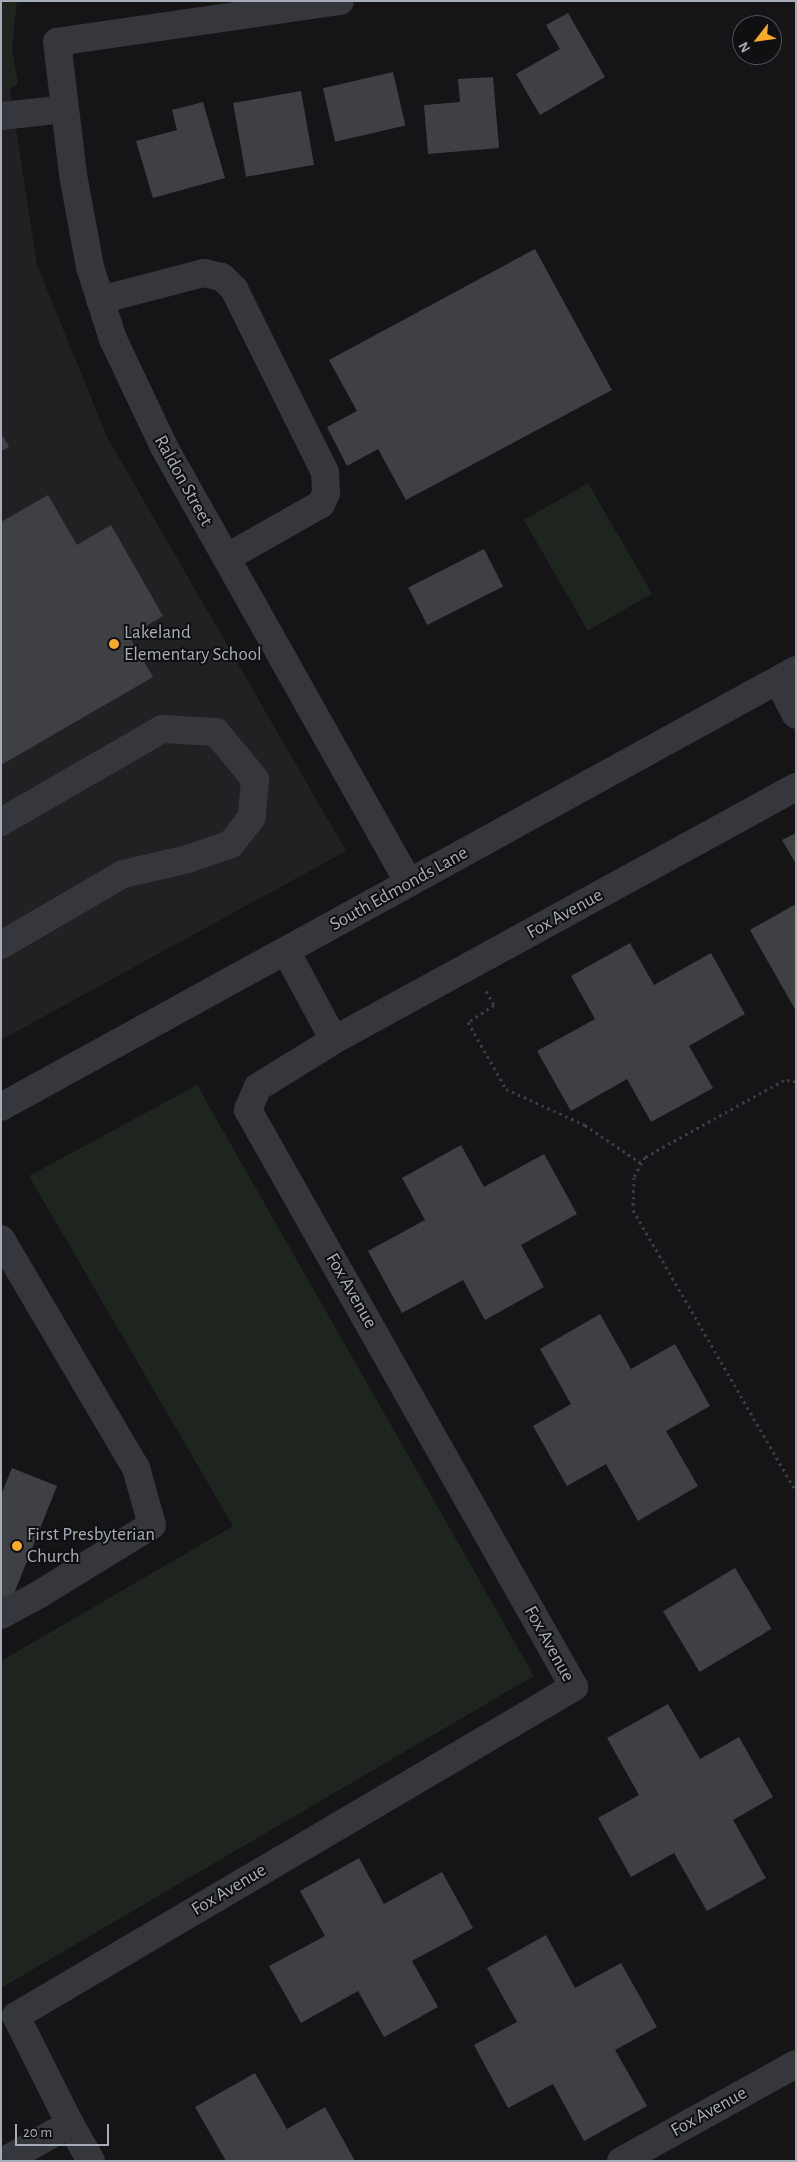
<!DOCTYPE html>
<html>
<head>
<meta charset="utf-8">
<style>
  body { margin:0 }
  #map { position:relative; width:797px; height:2162px; overflow:hidden; background:#151517; font-family:"Alegreya Sans",sans-serif }
  div>[style] { position:absolute }
  .built>* { inset:0; background:#212124 }
  .green>* { inset:0; background:#1d251e; transform-origin:0 0 }
  .building>* { inset:0; background:#3f4044; transform-origin:0 0 }
  .path>* { height:3px; margin-top:-1.5px; transform-origin:0; background:repeating-linear-gradient(90deg,#3c3e43 0 2.5px,transparent 0 6.5px) }
  .minor>* { height:28px; margin:-14px; padding:0 14px; transform-origin:14px; border-radius:14px; background:#36373c }
  .dots>* { width:14px; height:14px; translate:-50% -50%; box-sizing:border-box; border:2px solid #101012; border-radius:50% }
  span { translate:-50% -50%; white-space:nowrap; text-align:center; line-height:1.15; -webkit-text-stroke:4px #101012; paint-order:stroke }
  .street-label { font-size:19px; color:#a6adb8 }
  .poi-label { font-size:19px; color:#a6adb8 }
  .left { translate:0 -50%; text-align:left }
  .frame { position:absolute; inset:0; border:2px solid #a6adb8; pointer-events:none }
  .north { position:absolute; left:732px; top:15px; width:50px; height:50px; box-sizing:border-box; background:#101012; border:1px solid #4c4f54; border-radius:50%; rotate:240deg; font-size:14px; font-weight:700; line-height:20px; text-align:center; color:#a6adb8 }
  .north::after { content:''; display:block; margin:auto; width:18px; height:22px; background:#faab2a; clip-path:polygon(50% 0,100% 100%,50% 72%,0 100%) }
  .scale { position:absolute; left:15px; top:2124px; width:94px; height:22px; box-sizing:border-box; border:2px solid #a6adb8; border-top:0; padding-left:6px; font-size:15px; line-height:18px; white-space:nowrap; color:#a6adb8; -webkit-text-stroke:4px #101012; paint-order:stroke }
</style>
</head>
<body>
<div id="map">
  <div class="built">
    <i style="clip-path:polygon(5px 58px,37px 265px,107px 437px,346px 851px,1px 1040px,1px 59px)"></i>
  </div>
  <div class="green">
    <i style="clip-path:polygon(1px 1px,17px 1px,12px 47px,18px 84px,1px 93px)"></i>
    <i style="left:588px;top:483px;width:128px;height:74px;rotate:60deg"></i>
    <i style="clip-path:polygon(197px 1085px,534px 1676px,1px 1988px,1px 1661px,233px 1526px,29px 1176px)"></i>
  </div>
  <div class="building">
    <i style="clip-path:polygon(568px 13px,605px 77px,540px 115px,516px 74px,560px 49px,546px 25px)"></i>
    <i style="left:393px;top:72px;width:55px;height:72px;rotate:77deg"></i>
    <i style="clip-path:polygon(493px 77px,499px 148px,428px 154px,424px 105px,460px 102px,458px 79px)"></i>
    <i style="left:301px;top:91px;width:75px;height:69px;rotate:80deg"></i>
    <i style="clip-path:polygon(203px 102px,225px 178px,153px 198px,136px 141px,177px 130px,172px 110px)"></i>
    <i style="clip-path:polygon(535px 249px,612px 390px,406px 500px,378px 449px,347px 466px,327px 427px,357px 411px,329px 360px)"></i>
    <i style="clip-path:polygon(1px 433px,9px 447px,1px 451px)"></i>
    <i style="clip-path:polygon(48px 495px,77px 545px,111px 525px,163px 616px,129px 636px,153px 677px,1px 765px,1px 522px)"></i>
    <i style="left:484px;top:549px;width:42px;height:85px;rotate:63deg"></i>
    <i style="clip-path:polygon(796px 833px,796px 864px,782px 840px)"></i>
    <i style="clip-path:polygon(796px 904px,796px 1011px,750px 930px)"></i>
    <i style="clip-path:polygon(630px 943px,654px 985px,711px 953px,745px 1014px,689px 1046px,713px 1088px,651px 1122px,627px 1079px,571px 1111px,537px 1051px,595px 1019px,571px 976px)"></i>
    <i style="clip-path:polygon(461px 1145px,484px 1187px,544px 1154px,577px 1214px,521px 1245px,544px 1287px,485px 1320px,463px 1280px,402px 1313px,368px 1251px,425px 1220px,402px 1178px)"></i>
    <i style="clip-path:polygon(600px 1314px,631px 1369px,675px 1344px,710px 1406px,666px 1431px,698px 1486px,638px 1521px,606px 1464px,567px 1486px,533px 1426px,571px 1404px,540px 1349px)"></i>
    <i style="clip-path:polygon(12px 1468px,57px 1486px,11px 1601px,1px 1597px,1px 1495px)"></i>
    <i style="left:735px;top:1568px;width:71px;height:84px;rotate:59deg"></i>
    <i style="clip-path:polygon(668px 1704px,700px 1759px,739px 1737px,773px 1797px,733px 1820px,766px 1878px,707px 1911px,674px 1853px,631px 1877px,598px 1818px,639px 1795px,607px 1738px)"></i>
    <i style="clip-path:polygon(359px 1858px,384px 1904px,442px 1872px,473px 1928px,412px 1961px,438px 2007px,384px 2037px,358px 1991px,301px 2023px,269px 1966px,325px 1936px,300px 1891px)"></i>
    <i style="clip-path:polygon(546px 1935px,575px 1988px,621px 1963px,657px 2027px,615px 2050px,647px 2106px,584px 2141px,553px 2084px,508px 2108px,474px 2045px,517px 2022px,487px 1968px)"></i>
    <i style="clip-path:polygon(255px 2073px,287px 2129px,325px 2107px,355px 2161px,226px 2161px,195px 2107px)"></i>
  </div>
  <div class="path">
    <i style="left:486px;top:991px;width:16px;rotate:60deg"></i>
    <i style="left:494px;top:1005px;width:31px;rotate:147deg"></i>
    <i style="left:468px;top:1022px;width:77px;rotate:60.4deg"></i>
    <i style="left:506px;top:1089px;width:87px;rotate:24.5deg"></i>
    <i style="left:585px;top:1125px;width:68px;rotate:34.2deg"></i>
    <i style="left:796px;top:1081px;width:12px;rotate:-175deg"></i>
    <i style="left:784px;top:1080px;width:159px;rotate:151deg"></i>
    <i style="left:645px;top:1157px;width:23px;rotate:119deg"></i>
    <i style="left:634px;top:1177px;width:33px;rotate:92deg"></i>
    <i style="left:633px;top:1210px;width:325px;rotate:59.9deg"></i>
  </div>
  <div class="minor">
    <i style="left:340px;top:1px;width:286px;rotate:171.8deg"></i>
    <i style="left:57px;top:42px;width:134px;rotate:83.1deg"></i>
    <i style="left:73px;top:175px;width:94px;rotate:79.5deg"></i>
    <i style="left:90px;top:267px;width:76px;rotate:72.3deg"></i>
    <i style="left:113px;top:339px;width:119px;rotate:64.7deg"></i>
    <i style="left:164px;top:447px;width:500px;rotate:60.67deg"></i>
    <i style="left:1px;top:116px;width:64px;rotate:-6.2deg"></i>
    <i style="left:100px;top:300px;width:107px;rotate:-14.6deg"></i>
    <i style="left:204px;top:273px;width:18px;rotate:13deg"></i>
    <i style="left:222px;top:277px;width:17px;rotate:45deg"></i>
    <i style="left:234px;top:289px;width:204px;rotate:63.6deg"></i>
    <i style="left:325px;top:472px;width:21px;rotate:87deg"></i>
    <i style="left:326px;top:493px;width:12px;rotate:114deg"></i>
    <i style="left:321px;top:504px;width:109px;rotate:150.4deg"></i>
    <i style="left:778px;top:680px;width:39px;rotate:63deg"></i>
    <i style="left:1px;top:822px;width:186px;rotate:-30deg"></i>
    <i style="left:162px;top:729px;width:54px;rotate:3.2deg"></i>
    <i style="left:216px;top:732px;width:61px;rotate:50.3deg"></i>
    <i style="left:255px;top:779px;width:38px;rotate:95deg"></i>
    <i style="left:252px;top:817px;width:34px;rotate:128deg"></i>
    <i style="left:231px;top:844px;width:46px;rotate:160.8deg"></i>
    <i style="left:188px;top:859px;width:67px;rotate:167deg"></i>
    <i style="left:123px;top:874px;width:141px;rotate:149.8deg"></i>
    <i style="left:286px;top:951px;width:101px;rotate:61.7deg"></i>
    <i style="left:1px;top:1107px;width:907px;rotate:-28.8deg"></i>
    <i style="left:1px;top:1239px;width:266px;rotate:59.5deg"></i>
    <i style="left:136px;top:1468px;width:59px;rotate:74.3deg"></i>
    <i style="left:152px;top:1525px;width:132px;rotate:148.4deg"></i>
    <i style="left:40px;top:1594px;width:44px;rotate:151.7deg"></i>
    <i style="left:4px;top:2161px;width:76px;rotate:-29.3deg"></i>
    <i style="left:91px;top:2161px;width:43px;rotate:-119.6deg"></i>
    <i style="left:70px;top:2124px;width:121px;rotate:-116.6deg"></i>
    <i style="left:16px;top:2016px;width:648px;rotate:-30.52deg"></i>
    <i style="left:574px;top:1687px;width:663px;rotate:-119.47deg"></i>
    <i style="left:248px;top:1110px;width:25px;rotate:-67deg"></i>
    <i style="left:258px;top:1087px;width:89px;rotate:-31.7deg"></i>
    <i style="left:334px;top:1040px;width:527px;rotate:-28.71deg"></i>
    <i style="left:621px;top:2161px;width:200px;rotate:-29deg"></i>
  </div>
  <div class="dots">
    <i style="left:114px;top:644px;background:#faab2a"></i>
    <i style="left:17px;top:1546px;background:#faab2a"></i>
  </div>
  <div class="street-label">
    <span style="left:183px;top:481px;rotate:61deg">Raldon Street</span>
    <span style="left:399px;top:889px;rotate:-29deg">South Edmonds Lane</span>
    <span style="left:565px;top:914px;rotate:-29deg">Fox Avenue</span>
    <span style="left:351px;top:1291px;rotate:60deg">Fox Avenue</span>
    <span style="left:549px;top:1644px;rotate:61deg">Fox Avenue</span>
    <span style="left:229px;top:1890px;rotate:-31deg">Fox Avenue</span>
    <span style="left:709px;top:2112px;rotate:-29deg">Fox Avenue</span>
  </div>
  <div class="poi-label">
    <span class="left" style="left:124px;top:644px">Lakeland<br>Elementary School</span>
    <span class="left" style="left:27px;top:1546px">First Presbyterian<br>Church</span>
  </div>
  <div class="frame"></div>
  <div class="north">N</div>
  <div class="scale">20 m</div>
</div>
</body>
</html>
